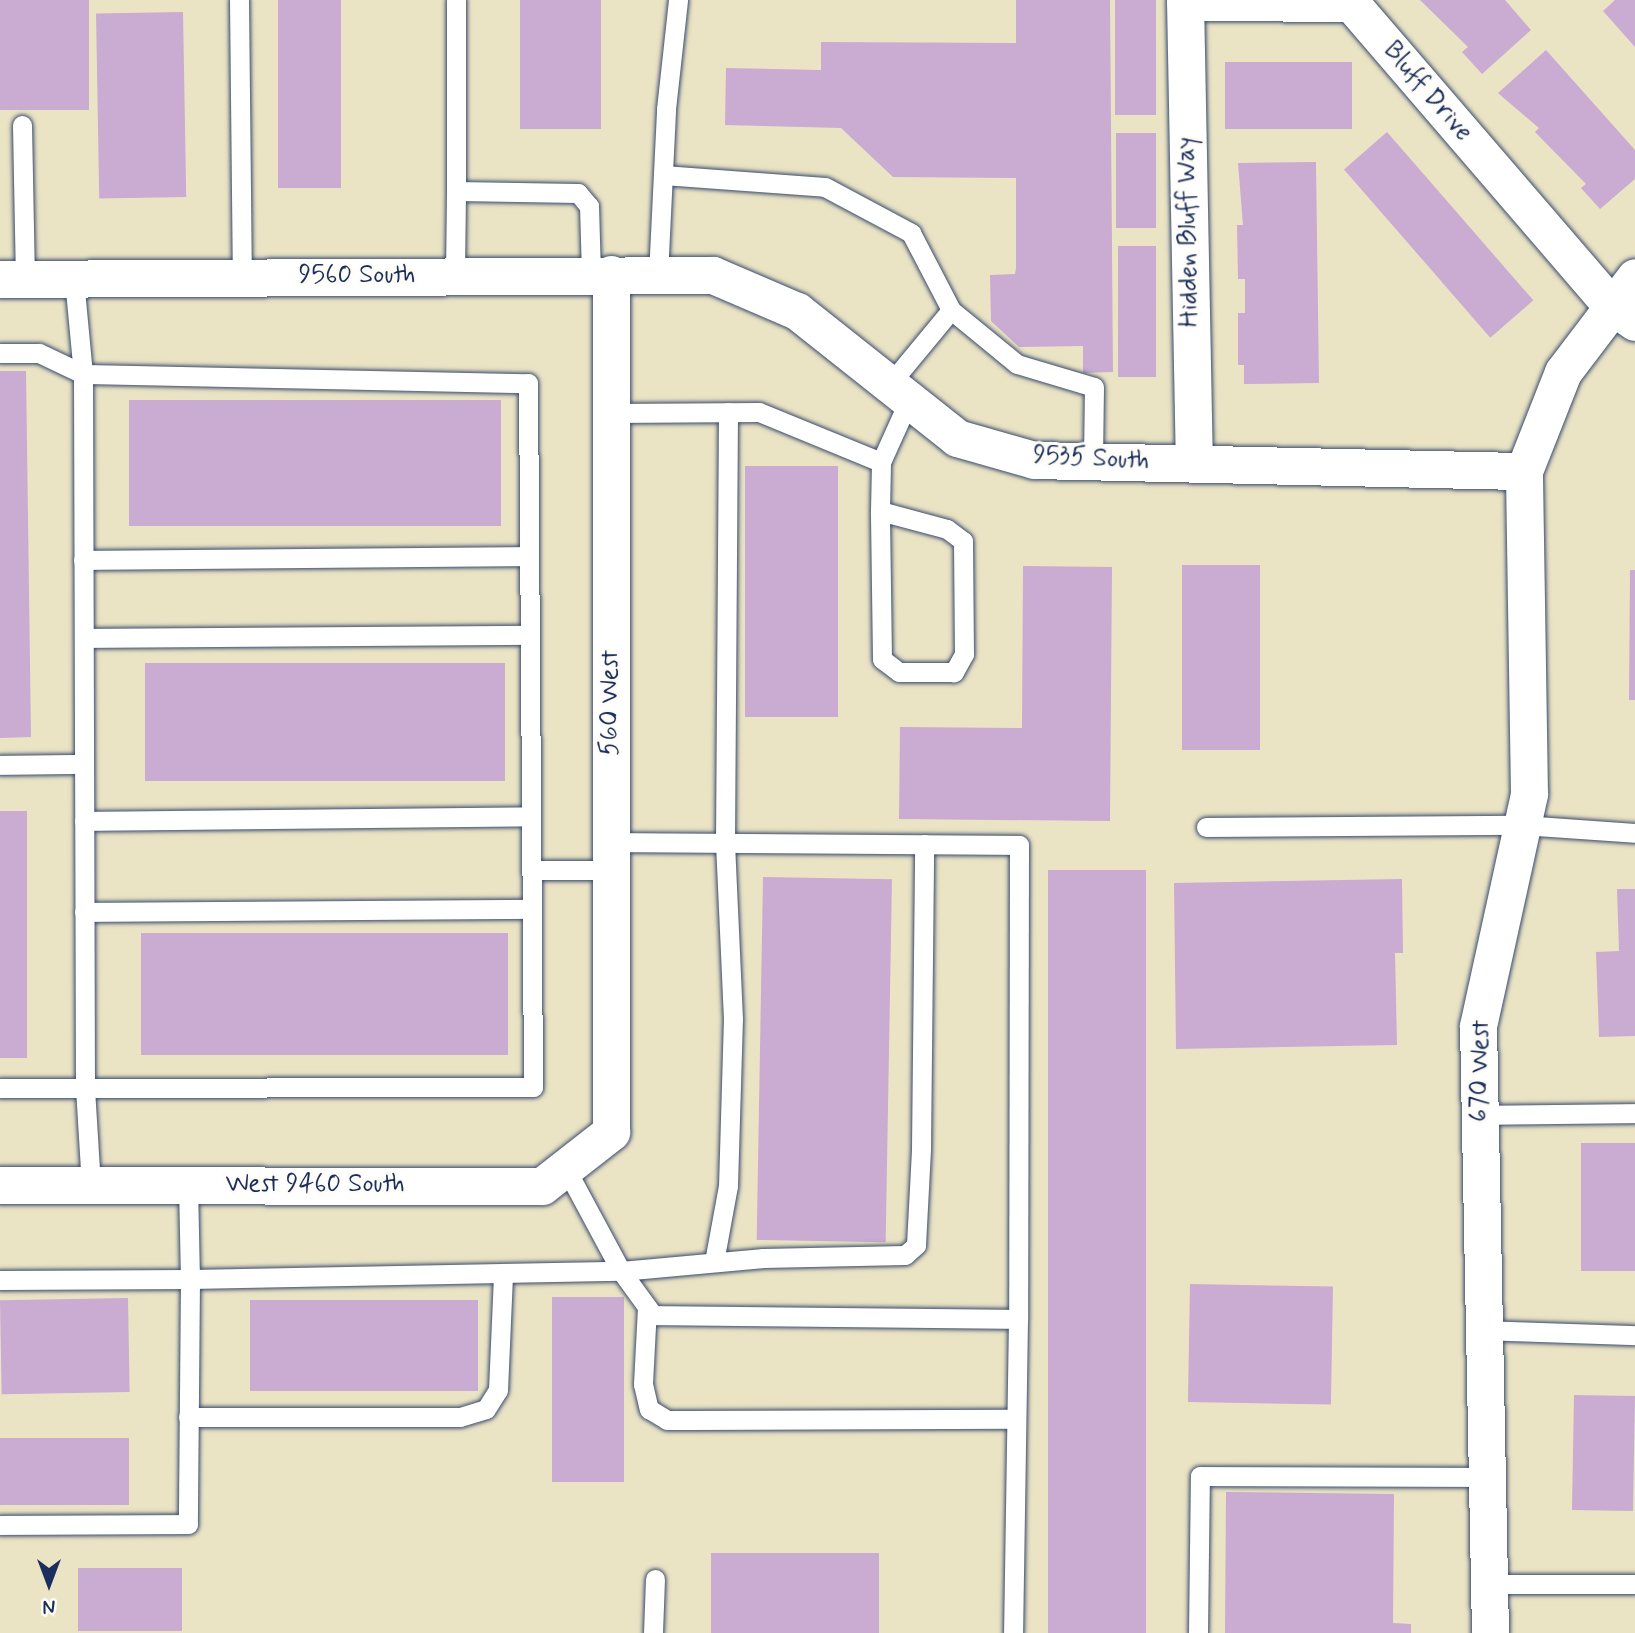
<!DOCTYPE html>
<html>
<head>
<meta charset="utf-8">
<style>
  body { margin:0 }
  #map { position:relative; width:1635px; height:1633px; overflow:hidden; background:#eae4c5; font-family:Mynerve,sans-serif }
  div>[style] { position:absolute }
  .building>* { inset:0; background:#caabd1; transform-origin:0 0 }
  .roads { filter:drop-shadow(0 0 2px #3a4a6d) drop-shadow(0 0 2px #3a4a6d) }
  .service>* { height:19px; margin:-9.5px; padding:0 9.5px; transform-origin:9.5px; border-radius:9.5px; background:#fff }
  .minor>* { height:37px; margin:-18.5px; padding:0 18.5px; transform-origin:18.5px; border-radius:18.5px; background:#fff }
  span { translate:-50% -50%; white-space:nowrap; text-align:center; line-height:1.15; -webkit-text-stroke:6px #fdfcf7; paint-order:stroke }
  .street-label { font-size:26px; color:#1b2f5e }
  .north { position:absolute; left:14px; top:1549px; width:70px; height:70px; -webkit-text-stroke:5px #fdfcf7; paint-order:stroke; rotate:180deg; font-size:19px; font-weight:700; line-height:28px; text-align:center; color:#1b2f5e }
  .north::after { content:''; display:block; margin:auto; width:24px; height:32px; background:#1b2f5e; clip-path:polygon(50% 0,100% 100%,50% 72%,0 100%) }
</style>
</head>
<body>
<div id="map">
  <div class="building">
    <i style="left:0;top:0;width:89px;height:110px"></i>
    <i style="left:278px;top:0;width:63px;height:188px"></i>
    <i style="left:520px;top:0;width:81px;height:129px"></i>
    <i style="clip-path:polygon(1016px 0,1110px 0,1113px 372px,1083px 373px,1083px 346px,1019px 347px,991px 321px,990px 275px,1015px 274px,1016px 268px,1016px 178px,893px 177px,841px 128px,725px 125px,726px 68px,821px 70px,821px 42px,1016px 43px)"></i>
    <i style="left:1115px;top:0;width:41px;height:115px"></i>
    <i style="clip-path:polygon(1420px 0,1505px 0,1531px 30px,1482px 74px,1462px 52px,1468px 47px)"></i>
    <i style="clip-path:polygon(1615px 0,1635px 0,1635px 47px,1603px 11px)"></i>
    <i style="left:183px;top:12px;width:185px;height:87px;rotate:89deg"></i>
    <i style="clip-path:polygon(1546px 50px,1635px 150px,1635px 179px,1600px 209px,1581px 188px,1586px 184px,1535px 132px,1539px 128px,1498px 93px)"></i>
    <i style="left:1352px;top:62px;width:67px;height:127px;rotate:90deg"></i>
    <i style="left:1387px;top:132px;width:223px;height:57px;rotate:49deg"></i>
    <i style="left:1116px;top:133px;width:40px;height:95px"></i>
    <i style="clip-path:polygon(1316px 162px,1319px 383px,1244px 384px,1244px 365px,1238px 365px,1238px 313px,1245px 313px,1245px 279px,1238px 279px,1237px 225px,1243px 225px,1238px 163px)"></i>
    <i style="left:1118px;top:246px;width:38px;height:131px"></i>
    <i style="clip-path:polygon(0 371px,26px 371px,31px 737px,0 738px)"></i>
    <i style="left:501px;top:400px;width:126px;height:372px;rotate:90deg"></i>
    <i style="left:838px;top:466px;width:251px;height:93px;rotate:90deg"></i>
    <i style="left:1182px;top:565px;width:78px;height:185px"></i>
    <i style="clip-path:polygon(1023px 566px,1112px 567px,1110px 821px,899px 819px,900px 727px,1022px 728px)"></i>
    <i style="clip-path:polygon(1630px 570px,1635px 570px,1635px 700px,1629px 700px)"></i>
    <i style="left:505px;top:663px;width:118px;height:360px;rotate:90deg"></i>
    <i style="left:0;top:811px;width:27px;height:247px"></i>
    <i style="left:1048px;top:870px;width:98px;height:763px"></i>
    <i style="left:763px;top:877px;width:129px;height:363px;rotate:1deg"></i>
    <i style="clip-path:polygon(1402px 879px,1403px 953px,1395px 953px,1397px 1045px,1176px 1049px,1174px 883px)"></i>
    <i style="clip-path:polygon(1617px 889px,1635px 889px,1635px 1036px,1599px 1037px,1596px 952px,1619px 951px)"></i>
    <i style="left:508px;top:933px;width:122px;height:367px;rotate:90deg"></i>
    <i style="left:1581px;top:1143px;width:54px;height:128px"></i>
    <i style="left:1190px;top:1284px;width:143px;height:118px;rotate:1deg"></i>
    <i style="left:552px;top:1297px;width:72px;height:185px"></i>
    <i style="left:128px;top:1298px;width:94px;height:128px;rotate:89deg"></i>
    <i style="left:250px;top:1300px;width:228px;height:91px"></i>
    <i style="left:1574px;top:1395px;width:61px;height:115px;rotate:1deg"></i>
    <i style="left:0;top:1438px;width:129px;height:67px"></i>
    <i style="clip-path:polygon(1226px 1492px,1394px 1494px,1393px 1623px,1411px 1624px,1411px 1633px,1225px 1633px)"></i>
    <i style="left:711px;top:1553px;width:168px;height:80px"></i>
    <i style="left:78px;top:1568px;width:104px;height:63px"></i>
  </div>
  <div class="roads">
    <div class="service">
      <i style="left:239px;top:0;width:277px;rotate:89.4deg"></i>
      <i style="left:456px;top:0;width:191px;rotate:90deg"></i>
      <i style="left:456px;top:191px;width:122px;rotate:0.9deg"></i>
      <i style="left:578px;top:193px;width:17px;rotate:50deg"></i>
      <i style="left:589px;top:206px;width:68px;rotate:88.3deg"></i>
      <i style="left:22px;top:125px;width:154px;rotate:88.9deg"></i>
      <i style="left:663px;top:175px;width:162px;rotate:4.2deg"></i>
      <i style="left:825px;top:187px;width:98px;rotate:28.1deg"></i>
      <i style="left:911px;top:233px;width:87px;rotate:62.5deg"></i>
      <i style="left:951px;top:310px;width:85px;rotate:39.3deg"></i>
      <i style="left:1017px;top:364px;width:80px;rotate:16.6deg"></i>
      <i style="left:1094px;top:387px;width:74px;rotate:90.8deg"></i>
      <i style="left:455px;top:275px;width:84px;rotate:-89.3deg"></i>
      <i style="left:658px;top:275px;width:166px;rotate:-87.2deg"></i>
      <i style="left:666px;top:109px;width:110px;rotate:-83.7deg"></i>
      <i style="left:74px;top:279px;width:95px;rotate:84.6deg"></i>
      <i style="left:83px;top:374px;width:714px;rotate:89.84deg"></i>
      <i style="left:85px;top:1088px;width:97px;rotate:86.5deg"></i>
      <i style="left:0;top:353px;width:39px"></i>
      <i style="left:39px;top:353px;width:49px;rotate:25.5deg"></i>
      <i style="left:83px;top:374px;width:445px;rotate:1.2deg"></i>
      <i style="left:528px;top:383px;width:704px;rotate:89.59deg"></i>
      <i style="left:533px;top:1087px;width:533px;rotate:179.89deg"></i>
      <i style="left:889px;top:385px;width:97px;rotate:-50.4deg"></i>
      <i style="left:611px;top:413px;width:148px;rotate:-0.4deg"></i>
      <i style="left:759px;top:412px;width:132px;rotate:22.3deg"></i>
      <i style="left:881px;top:462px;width:68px;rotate:-65.7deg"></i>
      <i style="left:880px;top:511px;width:69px;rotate:15deg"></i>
      <i style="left:947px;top:529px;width:20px;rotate:37deg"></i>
      <i style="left:963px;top:541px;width:113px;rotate:89.5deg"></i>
      <i style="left:964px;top:654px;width:21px;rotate:119deg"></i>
      <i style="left:954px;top:672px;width:55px;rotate:180deg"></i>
      <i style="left:899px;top:672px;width:21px;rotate:-143deg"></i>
      <i style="left:882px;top:659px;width:148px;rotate:-90.8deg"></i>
      <i style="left:880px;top:511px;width:49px;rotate:-88.8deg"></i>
      <i style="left:83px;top:560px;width:446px;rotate:-0.5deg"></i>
      <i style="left:84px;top:638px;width:446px;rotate:-0.4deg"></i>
      <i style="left:0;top:765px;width:84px;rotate:-0.7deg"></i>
      <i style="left:84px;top:821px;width:447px;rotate:-0.6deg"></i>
      <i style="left:1206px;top:827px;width:316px;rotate:-0.4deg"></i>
      <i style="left:1522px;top:825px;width:113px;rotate:4deg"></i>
      <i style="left:611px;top:842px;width:408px;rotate:0.4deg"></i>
      <i style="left:1019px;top:845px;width:474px;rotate:90.1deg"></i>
      <i style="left:531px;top:870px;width:80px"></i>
      <i style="left:84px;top:912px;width:448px;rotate:-0.4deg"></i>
      <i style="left:1479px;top:1115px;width:156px;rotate:-0.7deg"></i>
      <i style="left:565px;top:1167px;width:118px;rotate:61.7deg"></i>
      <i style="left:621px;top:1271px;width:54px;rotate:54deg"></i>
      <i style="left:653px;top:1315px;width:365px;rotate:0.6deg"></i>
      <i style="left:1018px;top:1319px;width:314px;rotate:90.9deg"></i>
      <i style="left:188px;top:1184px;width:95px;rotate:88.8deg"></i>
      <i style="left:190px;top:1279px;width:431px;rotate:-1.1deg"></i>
      <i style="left:621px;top:1271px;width:143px;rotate:-5.2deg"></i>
      <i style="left:763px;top:1258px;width:142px;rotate:-1.2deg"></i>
      <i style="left:905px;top:1255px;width:15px;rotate:-42deg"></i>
      <i style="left:916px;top:1245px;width:96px;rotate:-87deg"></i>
      <i style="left:921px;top:1149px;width:305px;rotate:-89.4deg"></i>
      <i style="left:714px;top:1262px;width:77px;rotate:-79.6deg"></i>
      <i style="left:728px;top:1186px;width:167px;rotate:-88.3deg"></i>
      <i style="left:733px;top:1019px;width:176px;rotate:-92.6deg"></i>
      <i style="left:725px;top:843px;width:431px;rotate:-89.6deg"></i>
      <i style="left:0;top:1280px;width:190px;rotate:-0.3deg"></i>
      <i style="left:190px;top:1279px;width:245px;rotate:90.5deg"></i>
      <i style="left:188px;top:1524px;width:188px;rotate:179.7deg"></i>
      <i style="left:647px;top:1307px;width:77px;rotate:93deg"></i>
      <i style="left:643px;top:1384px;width:26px;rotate:77deg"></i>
      <i style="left:649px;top:1409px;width:21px;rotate:31deg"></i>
      <i style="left:667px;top:1420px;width:349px;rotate:-0.2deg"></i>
      <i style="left:1482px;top:1330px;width:153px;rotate:1.9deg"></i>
      <i style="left:188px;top:1417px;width:272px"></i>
      <i style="left:460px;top:1417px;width:27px;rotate:-17deg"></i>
      <i style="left:486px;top:1409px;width:22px;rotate:-58deg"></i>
      <i style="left:498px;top:1390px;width:116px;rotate:-87.5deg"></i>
      <i style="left:1487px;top:1584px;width:148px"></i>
      <i style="left:653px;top:1633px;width:54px;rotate:-87.9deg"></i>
      <i style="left:1198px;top:1633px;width:157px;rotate:-89.3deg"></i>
      <i style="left:1200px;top:1476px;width:285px;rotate:0.2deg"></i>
    </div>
    <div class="minor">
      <i style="left:1185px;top:0;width:463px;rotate:88.9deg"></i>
      <i style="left:1185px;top:2px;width:166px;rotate:0.3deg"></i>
      <i style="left:1351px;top:3px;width:400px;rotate:49.3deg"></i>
      <i style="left:1612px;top:306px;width:28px;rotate:35deg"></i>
      <i style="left:0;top:279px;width:713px;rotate:-0.32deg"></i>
      <i style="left:713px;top:275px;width:91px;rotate:23.2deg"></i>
      <i style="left:797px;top:311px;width:204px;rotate:38.4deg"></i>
      <i style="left:957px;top:438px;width:80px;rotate:15.9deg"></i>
      <i style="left:1034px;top:460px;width:490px;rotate:1.3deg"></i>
      <i style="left:0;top:1185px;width:542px;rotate:0.11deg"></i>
      <i style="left:542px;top:1186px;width:88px;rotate:-38deg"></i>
      <i style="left:611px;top:1132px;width:858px;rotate:-90deg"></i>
      <i style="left:1490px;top:1633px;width:607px;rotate:-91.13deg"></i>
      <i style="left:1478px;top:1026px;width:238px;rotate:-77.6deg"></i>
      <i style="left:1529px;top:794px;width:323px;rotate:-90.9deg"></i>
      <i style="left:1524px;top:471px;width:106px;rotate:-68.5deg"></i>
      <i style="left:1563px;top:372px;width:119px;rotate:-52.8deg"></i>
    </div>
  </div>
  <div class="street-label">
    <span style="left:1427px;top:92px;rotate:49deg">Bluff Drive</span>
    <span style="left:1189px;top:232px;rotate:-91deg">Hidden Bluff Way</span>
    <span style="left:357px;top:276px">9560 South</span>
    <span style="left:1091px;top:459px;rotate:3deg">9535 South</span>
    <span style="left:611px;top:703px;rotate:-90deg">560 West</span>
    <span style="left:1481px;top:1071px;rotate:-89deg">670 West</span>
    <span style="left:315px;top:1185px">West 9460 South</span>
  </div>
  <div class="north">N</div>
</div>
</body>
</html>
